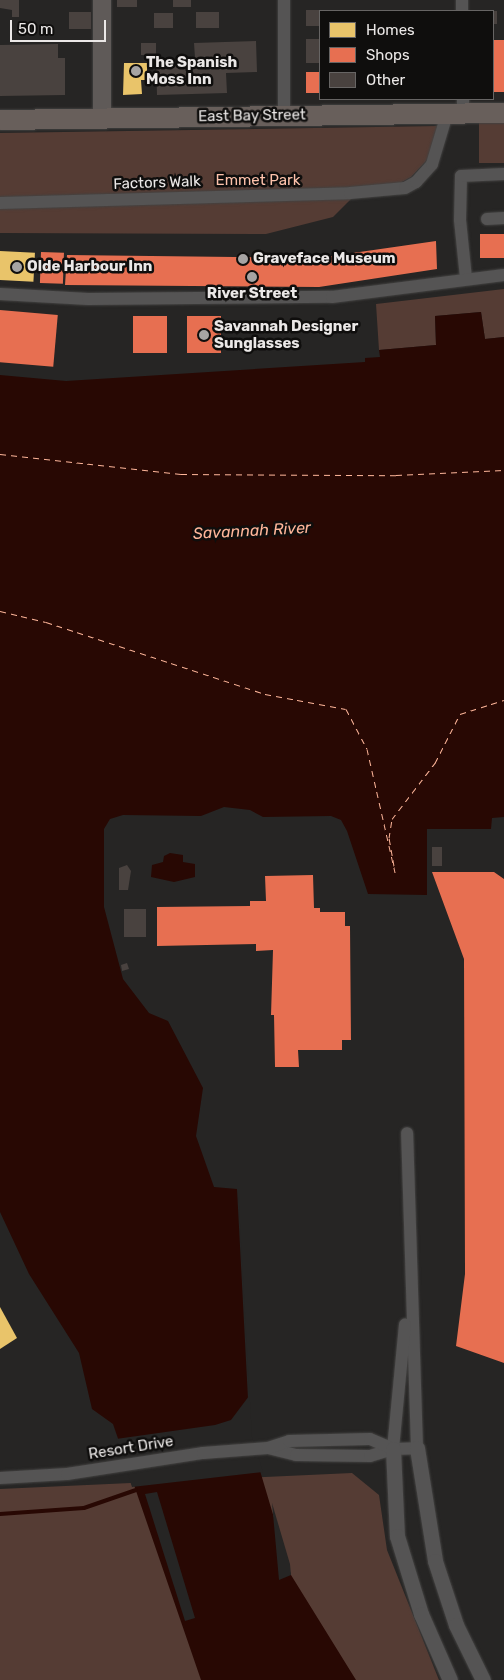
<!DOCTYPE html>
<html>
<head>
<meta charset="utf-8">
<style>
  body { margin:0 }
  #map { position:relative; width:504px; height:1680px; overflow:hidden; background:#262524; font-family:Rubik,sans-serif }
  div>[style] { position:absolute }
  .green>* { inset:0; background:#553c34; transform-origin:0 0 }
  .water>* { inset:0; background:#280803 }
  .pier>* { inset:0; background:#262524 }
  .homes>* { inset:0; background:#e9c46a; transform-origin:0 0 }
  .shops>* { inset:0; background:#e76f51; transform-origin:0 0 }
  .stream>* { height:4px; margin:-2px; padding:0 2px; transform-origin:2px; border-radius:2px; background:#280803 }
  .ferry>* { height:1px; margin-top:-0.5px; transform-origin:0; background:repeating-linear-gradient(90deg,#ffb69a 0 6px,transparent 0 11px) }
  .building>* { inset:0; background:#49423f; transform-origin:0 0 }
  .roads { filter:drop-shadow(0 0 1px #434241) drop-shadow(0 0 1px #434241) }
  .minor>* { height:12px; margin:-6px; padding:0 6px; transform-origin:6px; border-radius:6px; background:#555454 }
  .tertiary>* { height:15px; margin:-7.5px; padding:0 7.5px; transform-origin:7.5px; border-radius:7.5px; background:#555454 }
  .secondary>* { height:18px; margin:-9px; padding:0 9px; transform-origin:9px; border-radius:9px; background:#5f5a58 }
  .primary>* { height:20px; margin:-10px; padding:0 10px; transform-origin:10px; border-radius:10px; background:#685f5b }
  .dots>* { width:14px; height:14px; translate:-50% -50%; box-sizing:border-box; border:2px solid #0f0e0d; border-radius:50% }
  span { translate:-50% -50%; white-space:nowrap; text-align:center; line-height:1.15; -webkit-text-stroke:5px #0f0e0d; paint-order:stroke }
  .poi-label { font-size:15px; color:#ebe8e7; font-weight:700 }
  .left { translate:0 -50%; text-align:left }
  .street-label { font-size:15px; color:#ebe8e7 }
  .park-label { font-size:15px; color:#fdc2ab }
  .water-label { font-size:16px; color:#ffb69a; font-style:italic }
  .legend { position:absolute; left:319px; top:10px; width:175px; height:90px; box-sizing:border-box; background:#0f0e0d; border:1px solid #676564; margin:0; padding:6px 9px; list-style:none; font-size:15px; color:#ebe8e7 }
  .legend li { display:flex; align-items:center; gap:10px; height:25px }
  .legend b { width:25px; border:1px solid #676564 }
  .scale { position:absolute; left:10px; top:20px; width:96px; height:22px; box-sizing:border-box; border:2px solid #ebe8e7; border-top:0; padding-left:6px; font-size:15px; line-height:18px; white-space:nowrap; color:#ebe8e7; -webkit-text-stroke:4px #0f0e0d; paint-order:stroke }
</style>
</head>
<body>
<div id="map">
  <div class="green">
    <i style="left:504px;top:123px;width:40px;height:25px;rotate:90deg"></i>
    <i style="clip-path:polygon(438px 126px,428px 159px,411px 177px,400px 183px,364px 186px,333px 217px,266px 234px,0 233px,0 133px)"></i>
    <i style="clip-path:polygon(504px 289px,504px 337px,485px 339px,481px 312px,435px 316px,436px 345px,379px 350px,376px 304px)"></i>
    <i style="clip-path:polygon(352px 1473px,379px 1495px,387px 1550px,439px 1680px,0 1680px,0 1489px)"></i>
  </div>
  <div class="water">
    <i style="clip-path:polygon(481px 312px,485px 339px,504px 337px,504px 817px,492px 818px,491px 829px,427px 829px,427px 895px,368px 894px,347px 831px,341px 820px,331px 816px,263px 817px,250px 810px,224px 807px,201px 816px,123px 815px,110px 819px,104px 829px,104px 907px,123px 979px,149px 1013px,168px 1021px,203px 1088px,196px 1136px,214px 1187px,237px 1189px,250px 1437px,291px 1575px,356px 1680px,201px 1680px,113px 1424px,92px 1409px,79px 1353px,29px 1274px,0 1212px,0 375px,66px 381px,365px 362px,365px 358px,380px 357px,379px 350px,436px 345px,435px 316px)"></i>
    <i style="clip-path:polygon(170px 853px,183px 855px,183px 862px,195px 864px,195px 877px,174px 882px,151px 877px,152px 865px,163px 862px,164px 856px)"></i>
  </div>
  <div class="pier">
    <i style="clip-path:polygon(238px 1186px,252px 1437px,263px 1472px,132px 1487px,116px 1439px,215px 1425px,231px 1420px,249px 1396px)"></i>
    <i style="clip-path:polygon(157px 1492px,195px 1618px,185px 1621px,145px 1494px)"></i>
    <i style="clip-path:polygon(272px 1503px,290px 1564px,291px 1575px,279px 1580px)"></i>
  </div>
  <div class="homes">
    <i style="clip-path:polygon(124px 63px,147px 63px,147px 80px,141px 80px,142px 94px,123px 95px)"></i>
    <i style="left:0;top:251px;width:35px;height:29px;rotate:3deg"></i>
    <i style="clip-path:polygon(0 1307px,17px 1338px,0 1349px)"></i>
  </div>
  <div class="shops">
    <i style="left:493px;top:40px;width:11px;height:52px"></i>
    <i style="left:306px;top:72px;width:14px;height:21px"></i>
    <i style="left:504px;top:234px;width:24px;height:24px;rotate:90deg"></i>
    <i style="clip-path:polygon(436px 241px,437px 269px,319px 287px,65px 285px,67px 255px,318px 258px)"></i>
    <i style="left:41px;top:252px;width:23px;height:31px;rotate:2deg"></i>
    <i style="left:0;top:310px;width:58px;height:52px;rotate:5deg"></i>
    <i style="left:133px;top:316px;width:34px;height:37px"></i>
    <i style="left:187px;top:316px;width:34px;height:37px"></i>
    <i style="clip-path:polygon(432px 872px,494px 872px,504px 879px,504px 1363px,456px 1346px,465px 1274px,464px 959px)"></i>
    <i style="clip-path:polygon(313px 875px,314px 908px,320px 908px,320px 912px,345px 912px,345px 926px,350px 926px,351px 1040px,342px 1040px,342px 1050px,298px 1050px,299px 1067px,275px 1067px,274px 1015px,271px 1015px,273px 950px,256px 951px,256px 944px,157px 946px,157px 907px,250px 906px,250px 901px,266px 901px,265px 876px)"></i>
  </div>
  <div class="stream">
    <i style="left:0;top:1514px;width:84px;rotate:-4.1deg"></i>
    <i style="left:84px;top:1508px;width:55px;rotate:-19.1deg"></i>
  </div>
  <div class="ferry">
    <i style="left:0;top:454px;width:182px;rotate:6.3deg"></i>
    <i style="left:181px;top:474px;width:215px;rotate:0.3deg"></i>
    <i style="left:396px;top:475px;width:108px;rotate:-2.7deg"></i>
    <i style="left:0;top:611px;width:47px;rotate:13.4deg"></i>
    <i style="left:46px;top:622px;width:231px;rotate:18.2deg"></i>
    <i style="left:265px;top:694px;width:82px;rotate:10.5deg"></i>
    <i style="left:346px;top:709px;width:45px;rotate:62.3deg"></i>
    <i style="left:367px;top:749px;width:131px;rotate:77.2deg"></i>
    <i style="left:394px;top:866px;width:28px;rotate:-100deg"></i>
    <i style="left:389px;top:838px;width:19px;rotate:-81deg"></i>
    <i style="left:392px;top:819px;width:71px;rotate:-52.5deg"></i>
    <i style="left:435px;top:763px;width:55px;rotate:-63deg"></i>
    <i style="left:460px;top:714px;width:46px;rotate:-17.7deg"></i>
  </div>
  <div class="building">
    <i style="clip-path:polygon(0 0,19px 0,19px 17px,12px 17px,12px 10px,0 8px)"></i>
    <i style="left:117px;top:0;width:20px;height:7px"></i>
    <i style="left:173px;top:0;width:18px;height:7px"></i>
    <i style="left:320px;top:10px;width:16px;height:14px;rotate:90deg"></i>
    <i style="left:493px;top:11px;width:4px;height:13px"></i>
    <i style="left:91px;top:12px;width:17px;height:22px;rotate:90deg"></i>
    <i style="left:219px;top:12px;width:16px;height:23px;rotate:90deg"></i>
    <i style="left:154px;top:13px;width:19px;height:15px"></i>
    <i style="left:306px;top:39px;width:14px;height:24px"></i>
    <i style="clip-path:polygon(256px 41px,257px 72px,226px 73px,227px 93px,157px 95px,156px 62px,191px 61px,191px 58px,195px 58px,194px 43px)"></i>
    <i style="left:156px;top:43px;width:12px;height:15px;rotate:90deg"></i>
    <i style="clip-path:polygon(58px 44px,58px 58px,65px 58px,65px 95px,0 96px,0 45px)"></i>
    <i style="left:432px;top:847px;width:10px;height:19px"></i>
    <i style="clip-path:polygon(127px 865px,131px 871px,128px 890px,119px 890px,119px 868px)"></i>
    <i style="left:124px;top:909px;width:22px;height:28px"></i>
    <i style="clip-path:polygon(127px 963px,129px 969px,122px 971px,121px 965px)"></i>
  </div>
  <div class="roads">
    <div class="minor">
      <i style="left:284px;top:0;width:116px;rotate:90deg"></i>
      <i style="left:462px;top:11px;width:11px;rotate:-90deg"></i>
      <i style="left:463px;top:113px;width:14px;rotate:-90deg"></i>
      <i style="left:0;top:203px;width:350px;rotate:-1.6deg"></i>
      <i style="left:350px;top:193px;width:55px;rotate:-5.2deg"></i>
      <i style="left:405px;top:188px;width:13px;rotate:-29deg"></i>
      <i style="left:416px;top:182px;width:24px;rotate:-48deg"></i>
      <i style="left:432px;top:164px;width:52px;rotate:-73.3deg"></i>
      <i style="left:487px;top:219px;width:17px;rotate:-3deg"></i>
      <i style="left:466px;top:278px;width:58px;rotate:-95.9deg"></i>
      <i style="left:460px;top:220px;width:44px;rotate:-88.7deg"></i>
      <i style="left:461px;top:176px;width:43px;rotate:-2.7deg"></i>
      <i style="left:0;top:294px;width:88px;rotate:3.3deg"></i>
      <i style="left:88px;top:299px;width:244px;rotate:-0.5deg"></i>
      <i style="left:332px;top:297px;width:173px;rotate:-7.3deg"></i>
      <i style="left:268px;top:1448px;width:29px;rotate:14deg"></i>
      <i style="left:296px;top:1455px;width:74px;rotate:0.8deg"></i>
      <i style="left:370px;top:1456px;width:24px;rotate:-17deg"></i>
      <i style="left:393px;top:1449px;width:24px;rotate:-2deg"></i>
      <i style="left:417px;top:1448px;width:315px;rotate:-91.8deg"></i>
      <i style="left:393px;top:1449px;width:125px;rotate:-84.5deg"></i>
      <i style="left:0;top:1478px;width:67px;rotate:-3.4deg"></i>
      <i style="left:67px;top:1474px;width:138px;rotate:-8.8deg"></i>
      <i style="left:203px;top:1453px;width:65px;rotate:-4.4deg"></i>
      <i style="left:268px;top:1448px;width:22px;rotate:-18deg"></i>
      <i style="left:289px;top:1441px;width:81px;rotate:-1.4deg"></i>
      <i style="left:370px;top:1439px;width:25px;rotate:23deg"></i>
    </div>
    <div class="tertiary">
      <i style="left:417px;top:1448px;width:114px;rotate:80.9deg"></i>
      <i style="left:435px;top:1561px;width:67px;rotate:71.8deg"></i>
      <i style="left:456px;top:1625px;width:61px;rotate:63.9deg"></i>
      <i style="left:393px;top:1449px;width:87px;rotate:87.4deg"></i>
      <i style="left:397px;top:1536px;width:82px;rotate:72.9deg"></i>
      <i style="left:421px;top:1614px;width:72px;rotate:66.3deg"></i>
    </div>
    <div class="secondary">
      <i style="left:102px;top:0;width:118px;rotate:90deg"></i>
    </div>
    <div class="primary">
      <i style="left:0;top:120px;width:504px;rotate:-0.8deg"></i>
    </div>
  </div>
  <div class="dots">
    <i style="left:136px;top:71px;background:#a6a4a3"></i>
    <i style="left:243px;top:259px;background:#a6a4a3"></i>
    <i style="left:17px;top:267px;background:#a6a4a3"></i>
    <i style="left:252px;top:277px;background:#a6a4a3"></i>
    <i style="left:204px;top:335px;background:#a6a4a3"></i>
  </div>
  <div class="poi-label">
    <span class="left" style="left:146px;top:71px">The Spanish<br>Moss Inn</span>
    <span class="left" style="left:253px;top:259px">Graveface Museum</span>
    <span class="left" style="left:27px;top:267px">Olde Harbour Inn</span>
    <span style="left:252px;top:294px">River Street</span>
    <span class="left" style="left:214px;top:335px">Savannah Designer<br>Sunglasses</span>
  </div>
  <div class="street-label">
    <span style="left:252px;top:116px;rotate:-1deg">East Bay Street</span>
    <span style="left:157px;top:183px;rotate:-2deg">Factors Walk</span>
    <span style="left:131px;top:1448px;rotate:-9deg">Resort Drive</span>
  </div>
  <div class="park-label">
    <span style="left:258px;top:181px">Emmet Park</span>
  </div>
  <div class="water-label">
    <span style="left:252px;top:531px;rotate:-3deg">Savannah River</span>
  </div>
  <ul class="legend">
  <li><b style="height:14px;background:#e9c46a"></b>Homes</li>
  <li><b style="height:14px;background:#e76f51"></b>Shops</li>
  <li><b style="height:14px;background:#49423f"></b>Other</li>
  </ul>
  <div class="scale">50 m</div>
</div>
</body>
</html>
